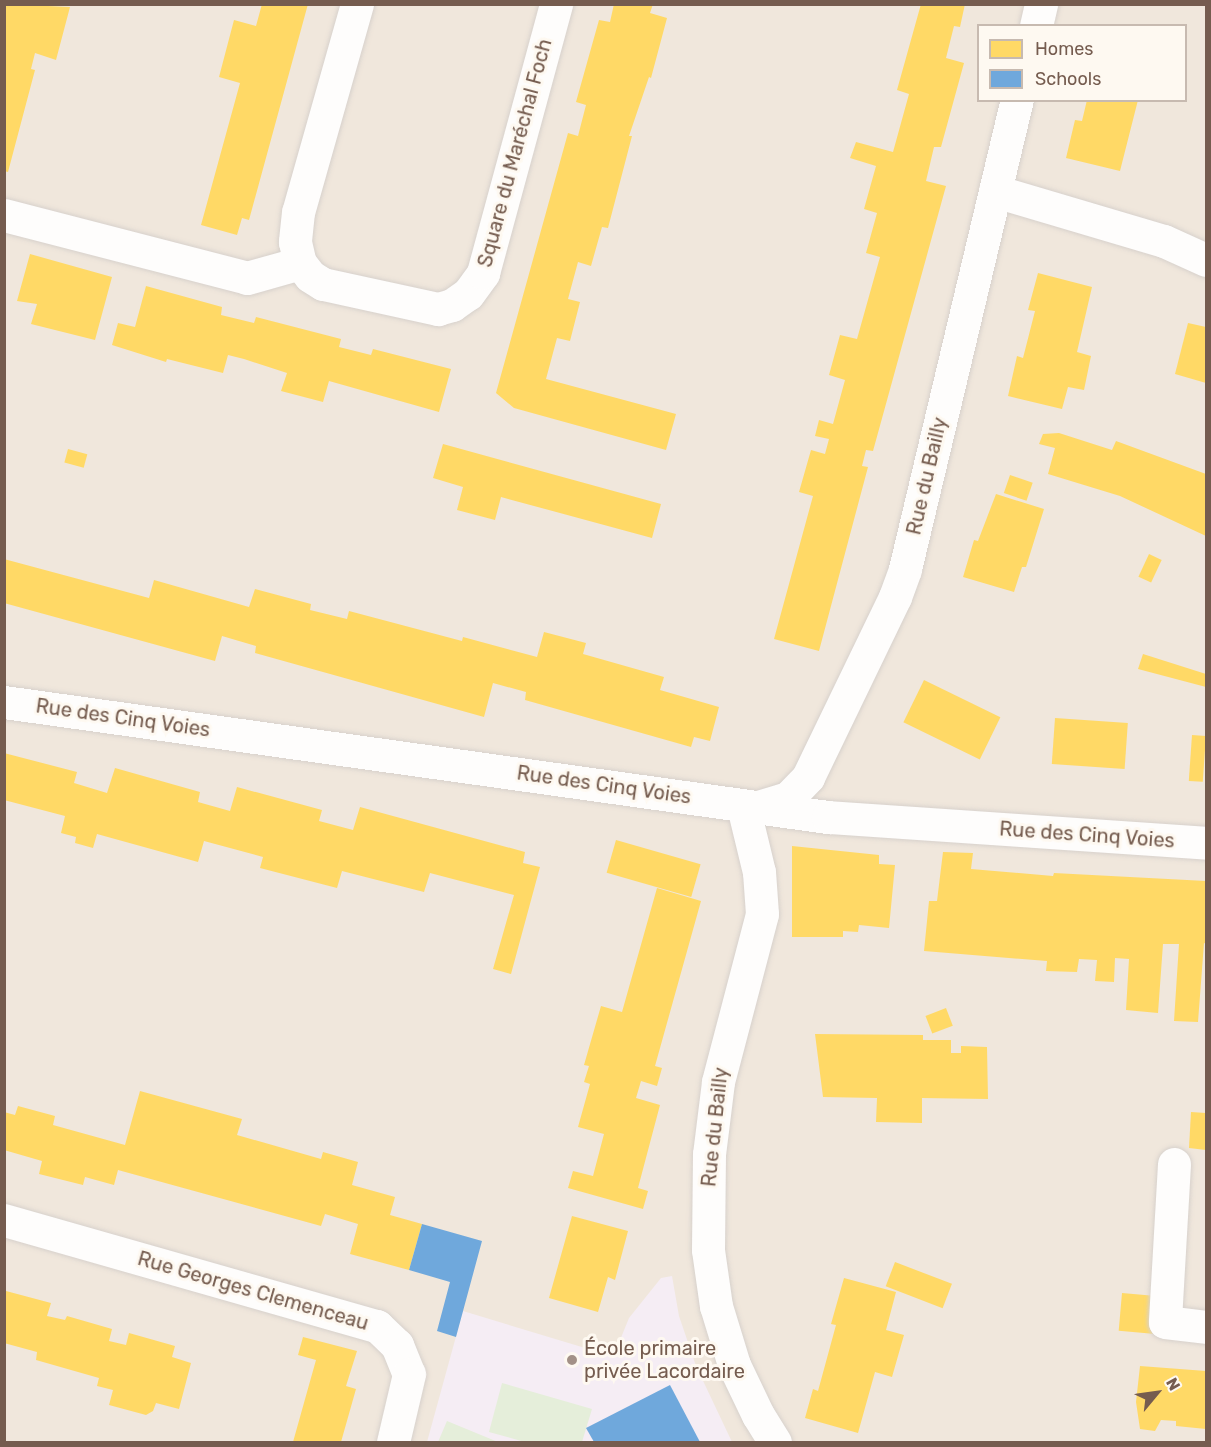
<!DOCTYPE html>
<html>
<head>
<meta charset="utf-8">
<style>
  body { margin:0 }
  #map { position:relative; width:1211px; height:1447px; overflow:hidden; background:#f8f4ee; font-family:Rubik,sans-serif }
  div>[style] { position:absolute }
  .residential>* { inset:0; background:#f0e7dc }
  .education>* { inset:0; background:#f5edf4 }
  .green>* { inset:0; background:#e5eeda }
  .homes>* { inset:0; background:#ffd966; transform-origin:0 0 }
  .schools>* { inset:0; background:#6fa8dc }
  .roads { filter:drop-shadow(0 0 2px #d7d1cc) drop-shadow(0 0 2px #d7d1cc) }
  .minor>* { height:33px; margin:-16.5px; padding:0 16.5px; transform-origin:16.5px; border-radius:16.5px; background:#fefdfc }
  .dots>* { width:16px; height:16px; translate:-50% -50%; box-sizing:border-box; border:3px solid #fef9f1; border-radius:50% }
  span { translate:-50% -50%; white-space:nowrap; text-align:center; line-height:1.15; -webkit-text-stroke:6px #fef9f1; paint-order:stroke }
  .street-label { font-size:20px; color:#755c4f }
  .poi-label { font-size:20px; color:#755c4f }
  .left { translate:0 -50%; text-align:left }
  .frame { position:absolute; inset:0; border:6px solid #755c4f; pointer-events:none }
  .legend { position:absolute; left:977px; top:24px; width:210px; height:78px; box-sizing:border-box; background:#fef9f1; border:2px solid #c7bab0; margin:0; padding:8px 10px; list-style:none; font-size:18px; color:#755c4f }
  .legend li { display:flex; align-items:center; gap:12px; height:30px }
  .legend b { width:30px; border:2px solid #c7bab0 }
  .north { position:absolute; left:1127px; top:1363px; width:60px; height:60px; -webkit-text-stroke:4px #fef9f1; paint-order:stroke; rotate:61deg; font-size:16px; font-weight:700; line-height:24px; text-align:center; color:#755c4f }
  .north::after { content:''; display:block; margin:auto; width:21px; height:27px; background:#755c4f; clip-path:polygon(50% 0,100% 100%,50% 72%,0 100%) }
</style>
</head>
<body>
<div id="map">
  <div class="residential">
    <i style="clip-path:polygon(evenodd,5px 5px,1206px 5px,1206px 1442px,5px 1442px,5px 5px,978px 26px,1186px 26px,1186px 100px,978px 100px,978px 26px)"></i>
  </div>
  <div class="education">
    <i style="clip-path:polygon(672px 1276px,679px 1316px,696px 1366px,732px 1442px,427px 1442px,463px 1311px,605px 1354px,616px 1350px,629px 1318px,661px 1278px)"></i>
  </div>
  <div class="green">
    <i style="clip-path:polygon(502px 1383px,592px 1409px,582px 1442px,525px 1442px,489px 1432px)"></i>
    <i style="clip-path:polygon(447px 1421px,498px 1442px,438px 1442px)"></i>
  </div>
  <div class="homes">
    <i style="clip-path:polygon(4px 4px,70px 7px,56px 60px,35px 53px,31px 69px,35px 70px,8px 172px,4px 171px)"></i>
    <i style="clip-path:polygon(262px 4px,308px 4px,249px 220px,242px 218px,237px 235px,201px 225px,240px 83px,219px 77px,234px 20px,256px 26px)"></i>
    <i style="clip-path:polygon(614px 4px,653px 4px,650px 13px,667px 18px,651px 78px,649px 77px,629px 136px,632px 136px,608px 228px,602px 227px,591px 266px,578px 262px,568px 299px,580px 302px,570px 341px,557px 338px,546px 379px,676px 414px,666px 450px,514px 408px,496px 393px,568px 133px,578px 136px,586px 105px,576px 102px,599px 20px,610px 22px)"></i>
    <i style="clip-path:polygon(921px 4px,965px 4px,960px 27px,954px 26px,946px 58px,964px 63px,941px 147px,934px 147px,926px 181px,946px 186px,873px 451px,866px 450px,862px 466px,868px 467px,819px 651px,774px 639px,813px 496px,799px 492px,811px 450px,825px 454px,829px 439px,815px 436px,819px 420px,833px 424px,845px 380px,829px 375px,840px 335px,857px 339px,880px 257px,866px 253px,877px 213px,864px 209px,876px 166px,850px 158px,856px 142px,893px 152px,909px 94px,897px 90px)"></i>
    <i style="clip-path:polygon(1087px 100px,1138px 100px,1120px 171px,1066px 158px,1075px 120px,1082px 121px)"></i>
    <i style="clip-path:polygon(30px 254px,112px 277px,95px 340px,31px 324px,37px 304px,17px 301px)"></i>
    <i style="clip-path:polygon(1038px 273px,1092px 287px,1077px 352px,1091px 356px,1084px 390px,1068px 387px,1062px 409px,1008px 396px,1017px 356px,1023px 358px,1035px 311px,1028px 310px)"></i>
    <i style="clip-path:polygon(146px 286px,222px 307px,221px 315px,254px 323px,256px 317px,341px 339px,339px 347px,371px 355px,373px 349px,451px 369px,439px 412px,329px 381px,323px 402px,281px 391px,287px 373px,244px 359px,228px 355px,223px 373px,167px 359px,166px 362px,112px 345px,118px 323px,135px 327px)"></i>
    <i style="clip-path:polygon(1188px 323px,1206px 327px,1206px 383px,1175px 374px)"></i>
    <i style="clip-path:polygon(1059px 433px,1112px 450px,1116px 441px,1206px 474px,1206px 536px,1120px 496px,1048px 474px,1055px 448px,1039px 444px,1043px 434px)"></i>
    <i style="clip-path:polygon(443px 444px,661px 504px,652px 538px,501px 497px,495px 520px,457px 510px,463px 487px,433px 478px)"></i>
    <i style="left:68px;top:449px;width:20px;height:14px;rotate:15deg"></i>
    <i style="left:1010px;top:475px;width:24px;height:19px;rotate:19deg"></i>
    <i style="clip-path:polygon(996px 494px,1044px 509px,1026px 567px,1022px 567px,1014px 592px,963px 577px,974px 540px,978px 541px)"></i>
    <i style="left:1149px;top:554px;width:14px;height:25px;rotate:25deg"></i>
    <i style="clip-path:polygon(4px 559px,149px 598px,154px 580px,249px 607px,255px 589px,311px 604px,310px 610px,347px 619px,349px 611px,462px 641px,463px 637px,537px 657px,544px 632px,586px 643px,583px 654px,664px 677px,660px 690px,719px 707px,710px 741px,694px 737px,691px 747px,525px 700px,526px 692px,493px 683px,484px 717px,255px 653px,256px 646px,222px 636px,215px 661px,4px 603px)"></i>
    <i style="clip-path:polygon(1143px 654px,1206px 674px,1206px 687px,1138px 669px)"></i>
    <i style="left:924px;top:680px;width:85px;height:47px;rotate:26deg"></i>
    <i style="left:1055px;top:718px;width:73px;height:46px;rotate:4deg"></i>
    <i style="left:1192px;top:735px;width:14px;height:46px;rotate:4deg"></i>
    <i style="clip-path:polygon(4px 753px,77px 772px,74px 783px,107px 793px,115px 768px,200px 792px,198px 802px,230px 811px,237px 787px,322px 810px,319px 821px,353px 830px,360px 807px,525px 852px,523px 863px,540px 867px,511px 974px,493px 969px,514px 895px,430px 873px,424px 892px,342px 871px,337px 888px,260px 868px,263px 857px,204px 841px,198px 862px,97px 834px,93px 848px,75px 843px,76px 837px,61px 833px,65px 816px,4px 800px)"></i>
    <i style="left:616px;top:840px;width:88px;height:34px;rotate:16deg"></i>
    <i style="clip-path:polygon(792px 846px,879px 855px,879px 864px,895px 865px,889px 928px,859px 925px,858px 932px,843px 931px,843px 937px,792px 937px)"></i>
    <i style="clip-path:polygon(943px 852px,973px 853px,971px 869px,1053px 876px,1054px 873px,1206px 881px,1206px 944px,1204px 943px,1198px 1022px,1174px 1021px,1179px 944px,1163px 944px,1158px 1013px,1126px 1010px,1129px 959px,1115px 958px,1114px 982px,1095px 981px,1097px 960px,1079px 959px,1077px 972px,1046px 971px,1047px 961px,924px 951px,929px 901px,937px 901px)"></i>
    <i style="clip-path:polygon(657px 888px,701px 901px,655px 1066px,662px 1068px,657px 1086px,641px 1081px,636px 1098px,660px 1105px,638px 1188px,648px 1191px,643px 1209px,568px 1188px,573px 1171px,593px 1176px,604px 1134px,578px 1127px,590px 1084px,584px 1082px,589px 1066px,584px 1065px,601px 1006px,622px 1012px)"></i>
    <i style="left:946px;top:1008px;width:19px;height:22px;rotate:69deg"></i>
    <i style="clip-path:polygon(815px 1034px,923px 1035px,923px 1040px,951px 1040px,951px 1053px,961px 1053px,961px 1046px,987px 1047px,988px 1099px,922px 1098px,922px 1123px,876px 1122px,877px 1098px,823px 1097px)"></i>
    <i style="clip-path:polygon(140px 1091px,242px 1119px,237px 1135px,321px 1159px,323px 1152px,358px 1162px,352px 1185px,395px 1197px,390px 1215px,422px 1224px,409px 1270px,350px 1254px,358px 1224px,325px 1214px,321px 1226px,118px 1170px,114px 1185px,85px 1177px,83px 1185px,39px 1174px,42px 1161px,4px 1150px,4px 1112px,15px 1115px,18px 1106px,55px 1116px,53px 1125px,125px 1145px)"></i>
    <i style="clip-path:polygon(1191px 1112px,1206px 1113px,1206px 1150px,1189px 1148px)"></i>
    <i style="clip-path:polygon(572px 1216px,628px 1231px,615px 1280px,608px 1277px,598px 1312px,549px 1298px)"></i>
    <i style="left:895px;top:1262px;width:61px;height:26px;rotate:21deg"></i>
    <i style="clip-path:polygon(844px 1278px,896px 1292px,886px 1330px,904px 1335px,892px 1377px,875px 1372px,858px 1433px,805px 1418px,813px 1389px,818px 1391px,836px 1325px,831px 1324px)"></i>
    <i style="clip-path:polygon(6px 1291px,51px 1303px,47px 1316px,65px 1320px,67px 1316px,112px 1329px,109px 1341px,126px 1345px,129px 1333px,175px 1346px,172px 1357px,191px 1363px,179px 1409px,156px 1403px,153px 1411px,146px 1415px,109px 1405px,113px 1390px,97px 1386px,99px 1378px,36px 1360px,37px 1352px,4px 1343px)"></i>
    <i style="left:1122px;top:1293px;width:34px;height:38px;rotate:5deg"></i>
    <i style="clip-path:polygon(303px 1337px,357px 1351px,346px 1386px,356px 1389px,341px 1442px,293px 1442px,316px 1360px,298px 1355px)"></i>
    <i style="clip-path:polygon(1140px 1366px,1206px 1371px,1206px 1429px,1176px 1426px,1176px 1421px,1161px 1420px,1155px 1431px,1140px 1429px,1136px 1402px)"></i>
  </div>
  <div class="schools">
    <i style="clip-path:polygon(422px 1224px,482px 1241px,456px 1337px,437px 1331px,450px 1282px,409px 1270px)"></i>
    <i style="clip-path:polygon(670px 1385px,700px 1442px,594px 1442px,586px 1428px)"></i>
  </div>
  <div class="roads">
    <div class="minor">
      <i style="left:357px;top:4px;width:216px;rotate:105.8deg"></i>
      <i style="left:298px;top:212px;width:30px;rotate:96deg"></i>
      <i style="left:295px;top:242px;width:22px;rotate:77deg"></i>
      <i style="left:300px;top:263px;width:16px;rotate:52deg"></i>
      <i style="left:310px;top:276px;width:15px;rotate:32deg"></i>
      <i style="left:323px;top:284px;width:118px;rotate:12.3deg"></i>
      <i style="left:438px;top:309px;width:15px;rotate:-16deg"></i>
      <i style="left:452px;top:305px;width:19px;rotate:-35deg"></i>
      <i style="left:468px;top:294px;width:26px;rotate:-54deg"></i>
      <i style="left:483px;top:273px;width:279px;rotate:-74.8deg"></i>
      <i style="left:1036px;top:26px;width:23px;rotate:-77deg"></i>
      <i style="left:995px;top:191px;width:176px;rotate:16.5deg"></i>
      <i style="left:1164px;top:241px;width:46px;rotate:24.3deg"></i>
      <i style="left:4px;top:215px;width:251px;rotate:14.5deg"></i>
      <i style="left:247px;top:278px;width:55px;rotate:-15.8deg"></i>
      <i style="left:4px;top:702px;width:832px;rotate:7.95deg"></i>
      <i style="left:828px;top:817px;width:379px;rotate:3.9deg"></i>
      <i style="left:743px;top:806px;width:68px;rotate:76.4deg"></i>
      <i style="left:759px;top:872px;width:42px;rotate:85.9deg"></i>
      <i style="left:762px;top:914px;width:174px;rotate:104.7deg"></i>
      <i style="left:718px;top:1082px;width:73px;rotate:97.1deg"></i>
      <i style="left:709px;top:1154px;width:96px;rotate:90.6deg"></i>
      <i style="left:708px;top:1250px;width:57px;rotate:81.9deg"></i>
      <i style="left:716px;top:1306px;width:62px;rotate:73deg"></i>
      <i style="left:734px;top:1365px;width:55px;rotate:64.4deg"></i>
      <i style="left:758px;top:1415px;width:32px;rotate:58deg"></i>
      <i style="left:758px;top:807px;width:31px;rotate:-17deg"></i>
      <i style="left:788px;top:798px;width:29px;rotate:-46deg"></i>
      <i style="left:808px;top:777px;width:200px;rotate:-64.2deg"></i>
      <i style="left:895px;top:597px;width:30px;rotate:-70deg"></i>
      <i style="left:905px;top:569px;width:482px;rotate:-76.6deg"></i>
      <i style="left:1174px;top:1164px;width:158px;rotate:93.3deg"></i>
      <i style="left:1165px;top:1322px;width:41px;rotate:7deg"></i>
      <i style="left:4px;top:1220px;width:388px;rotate:15.9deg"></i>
      <i style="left:377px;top:1326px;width:28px;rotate:44deg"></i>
      <i style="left:397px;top:1345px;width:31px;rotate:68deg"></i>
      <i style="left:409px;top:1374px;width:70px;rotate:103.2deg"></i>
    </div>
  </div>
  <div class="dots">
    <i style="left:572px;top:1360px;background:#a39187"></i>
  </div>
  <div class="street-label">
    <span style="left:515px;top:153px;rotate:-75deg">Square du Maréchal Foch</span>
    <span style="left:927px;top:476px;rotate:-77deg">Rue du Bailly</span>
    <span style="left:123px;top:718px;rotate:8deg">Rue des Cinq Voies</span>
    <span style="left:604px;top:785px;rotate:8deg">Rue des Cinq Voies</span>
    <span style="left:1087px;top:835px;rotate:4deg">Rue des Cinq Voies</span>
    <span style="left:715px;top:1127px;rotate:-84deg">Rue du Bailly</span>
    <span style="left:253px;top:1291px;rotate:16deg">Rue Georges Clemenceau</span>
  </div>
  <div class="poi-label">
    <span class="left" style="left:584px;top:1360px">École primaire<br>privée Lacordaire</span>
  </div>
  <div class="frame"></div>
  <ul class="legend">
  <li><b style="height:16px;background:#ffd966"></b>Homes</li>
  <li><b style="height:16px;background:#6fa8dc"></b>Schools</li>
  </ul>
  <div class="north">N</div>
</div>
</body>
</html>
